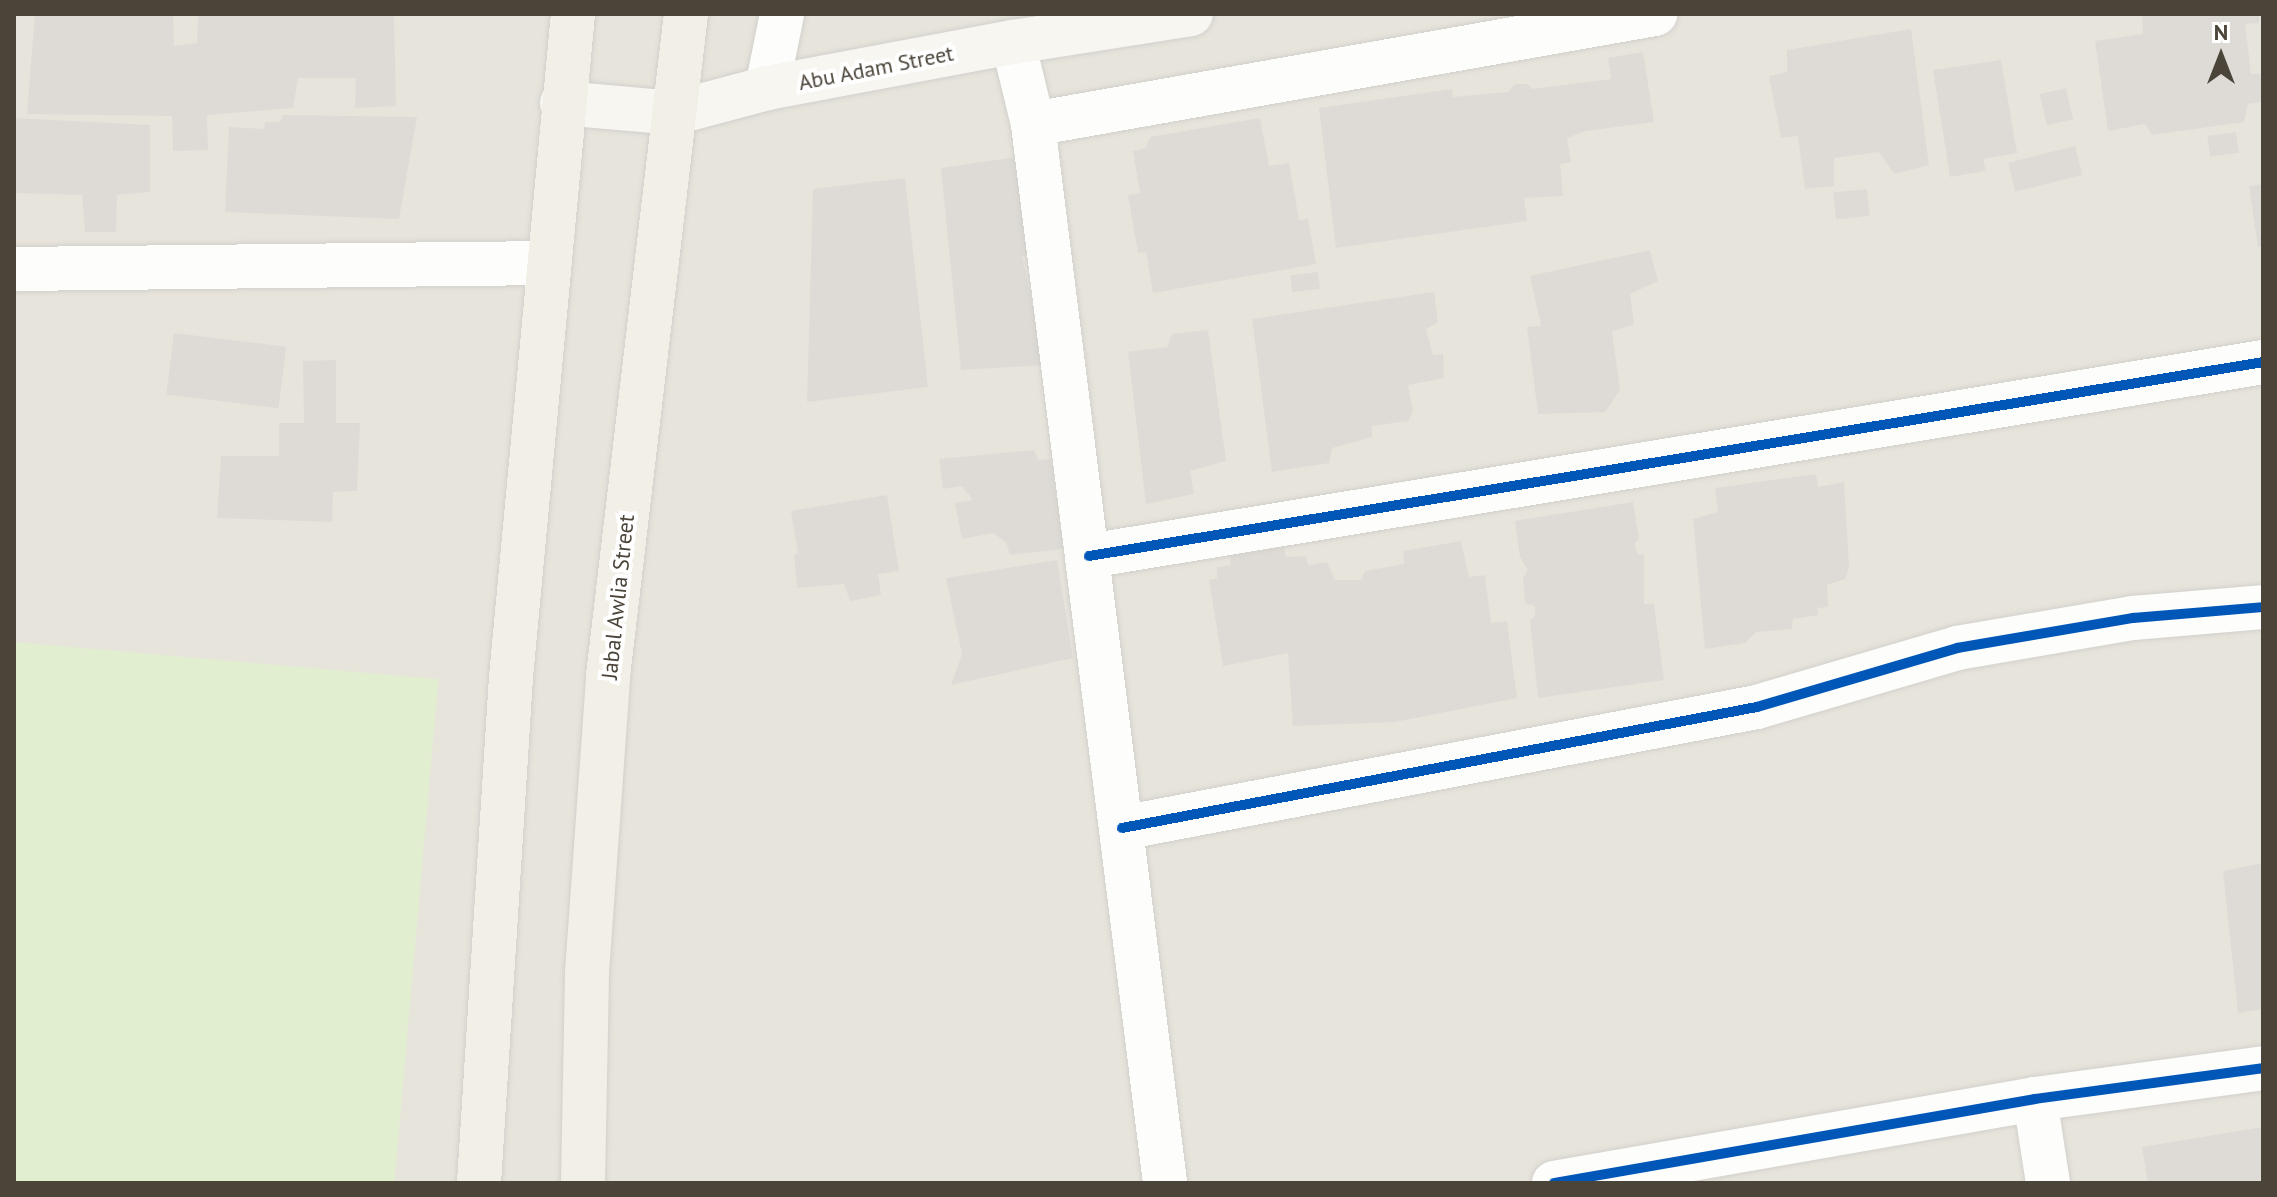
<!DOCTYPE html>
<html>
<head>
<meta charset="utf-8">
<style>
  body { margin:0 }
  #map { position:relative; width:2277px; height:1197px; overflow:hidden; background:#f4f2ee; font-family:"PT Sans",sans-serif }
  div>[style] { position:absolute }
  .residential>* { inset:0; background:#e7e4dc; transform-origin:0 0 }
  .green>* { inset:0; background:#e1eecf; transform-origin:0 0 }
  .building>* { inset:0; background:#dedbd6; transform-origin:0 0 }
  .roads { filter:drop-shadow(0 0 2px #d2d0cb) drop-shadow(0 0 2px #d2d0cb) }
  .street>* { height:44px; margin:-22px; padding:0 22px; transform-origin:22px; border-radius:22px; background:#fdfdfc }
  .secondary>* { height:44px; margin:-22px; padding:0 22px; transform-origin:22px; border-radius:22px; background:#f7f6f1 }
  .primary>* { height:44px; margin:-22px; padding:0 22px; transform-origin:22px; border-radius:22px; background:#f2efe6 }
  .cycleway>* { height:10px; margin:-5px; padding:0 5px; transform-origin:5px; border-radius:5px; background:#0057b8 }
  span { translate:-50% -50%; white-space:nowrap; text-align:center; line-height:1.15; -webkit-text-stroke:8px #fff; paint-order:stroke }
  .street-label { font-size:22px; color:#4b4439 }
  .frame { position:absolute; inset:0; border:16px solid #4b4439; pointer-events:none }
  .north { position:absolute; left:2181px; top:16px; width:80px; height:80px; -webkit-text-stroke:6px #fff; paint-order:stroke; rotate:0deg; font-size:22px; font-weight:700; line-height:32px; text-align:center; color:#4b4439 }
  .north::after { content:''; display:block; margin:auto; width:28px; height:36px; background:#4b4439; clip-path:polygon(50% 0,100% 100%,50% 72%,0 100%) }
</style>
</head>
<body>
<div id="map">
  <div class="residential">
    <i style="left:14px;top:14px;width:2249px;height:1169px"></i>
  </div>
  <div class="green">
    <i style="left:14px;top:642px;width:426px;height:541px;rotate:5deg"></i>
  </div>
  <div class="building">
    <i style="clip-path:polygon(35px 14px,173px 14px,174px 46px,197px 43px,198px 14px,394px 14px,396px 106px,355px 108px,356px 78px,298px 78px,293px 108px,207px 115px,208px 150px,173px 151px,172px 116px,27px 114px)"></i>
    <i style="clip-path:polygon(2142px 14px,2259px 14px,2259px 23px,2245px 24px,2251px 74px,2263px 74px,2263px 102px,2248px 104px,2244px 122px,2152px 135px,2145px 124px,2108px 131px,2095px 41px,2143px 34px)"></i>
    <i style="clip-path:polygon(1911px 29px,1929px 165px,1894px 174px,1879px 152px,1834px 158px,1834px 186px,1805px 189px,1798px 136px,1781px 138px,1769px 76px,1787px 72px,1787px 50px)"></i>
    <i style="clip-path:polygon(1643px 52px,1654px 122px,1586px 131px,1567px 138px,1571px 162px,1560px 164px,1563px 196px,1524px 198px,1527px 221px,1336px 248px,1319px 108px,1452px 89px,1453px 97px,1508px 92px,1515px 84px,1528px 84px,1532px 89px,1611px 79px,1608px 58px)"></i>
    <i style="clip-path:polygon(2001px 60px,2017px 153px,1983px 159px,1986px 171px,1950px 177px,1933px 70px)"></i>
    <i style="left:2066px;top:88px;width:32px;height:27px;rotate:77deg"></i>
    <i style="clip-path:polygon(283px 115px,417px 117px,399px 219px,225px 212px,229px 127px,264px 129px,265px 122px,280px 122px)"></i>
    <i style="clip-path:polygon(14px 118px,150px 125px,150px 192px,117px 195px,116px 232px,85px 232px,82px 195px,14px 193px)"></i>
    <i style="clip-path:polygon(1260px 118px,1269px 166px,1289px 163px,1299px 220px,1308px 219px,1316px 264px,1153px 293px,1146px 252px,1138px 253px,1128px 195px,1140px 193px,1133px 151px,1146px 148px,1150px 137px)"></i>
    <i style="left:2236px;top:132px;width:21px;height:29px;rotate:82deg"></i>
    <i style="left:2075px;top:146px;width:30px;height:69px;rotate:76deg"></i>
    <i style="clip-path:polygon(1016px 157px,1034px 254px,1022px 256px,1045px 365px,961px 370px,941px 168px)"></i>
    <i style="clip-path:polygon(905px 178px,928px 387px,807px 402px,813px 189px)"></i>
    <i style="clip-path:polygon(2263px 184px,2263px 246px,2258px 247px,2249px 186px)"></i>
    <i style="left:1867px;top:189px;width:27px;height:34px;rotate:84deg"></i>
    <i style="clip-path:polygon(1650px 250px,1658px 281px,1630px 294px,1634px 324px,1612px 332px,1620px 390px,1605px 412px,1538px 414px,1527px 327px,1541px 326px,1530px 276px)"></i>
    <i style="left:1318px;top:272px;width:17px;height:28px;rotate:83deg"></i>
    <i style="clip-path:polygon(1434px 292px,1438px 322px,1426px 329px,1433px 355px,1443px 354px,1444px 378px,1408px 385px,1413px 411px,1408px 421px,1372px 426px,1372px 437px,1332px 448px,1329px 463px,1272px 472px,1252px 319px)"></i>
    <i style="clip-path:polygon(1208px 330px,1226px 461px,1190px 471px,1194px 494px,1146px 504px,1128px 352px,1167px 347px,1172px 334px)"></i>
    <i style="left:174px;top:333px;width:113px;height:62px;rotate:7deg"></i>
    <i style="clip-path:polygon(336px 360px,336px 423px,360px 423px,357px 491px,333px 492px,332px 522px,217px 518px,221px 456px,279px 456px,279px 423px,304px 423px,303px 361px)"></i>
    <i style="clip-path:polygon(1034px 450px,1038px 460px,1051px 459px,1063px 549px,1010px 555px,1006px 542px,993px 533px,962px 539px,955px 503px,973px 500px,962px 486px,943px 489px,939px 459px)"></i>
    <i style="clip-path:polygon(1816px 474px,1818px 487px,1844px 482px,1849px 567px,1845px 579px,1827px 585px,1828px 607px,1817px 608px,1819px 615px,1793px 619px,1792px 629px,1756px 632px,1745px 643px,1705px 649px,1693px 519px,1718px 512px,1715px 488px)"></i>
    <i style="clip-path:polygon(887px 495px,899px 571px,878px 574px,881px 595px,850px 601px,844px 584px,797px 588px,794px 555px,798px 553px,791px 511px)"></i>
    <i style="clip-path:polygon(1633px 502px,1639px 539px,1634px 544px,1638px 554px,1644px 555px,1644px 604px,1654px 604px,1664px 680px,1538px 698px,1530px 620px,1535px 616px,1535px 606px,1525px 603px,1523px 578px,1528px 570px,1520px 557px,1515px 521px)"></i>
    <i style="clip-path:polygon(1461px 541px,1469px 577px,1485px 575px,1491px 623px,1507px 621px,1517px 698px,1395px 722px,1293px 726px,1288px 653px,1223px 666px,1209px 580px,1217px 578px,1217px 567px,1231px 565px,1230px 555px,1284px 547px,1286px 557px,1306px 556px,1308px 565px,1327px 562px,1335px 580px,1361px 580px,1365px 571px,1404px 564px,1403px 551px)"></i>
    <i style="clip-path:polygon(1057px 560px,1073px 658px,951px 685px,962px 654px,946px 578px)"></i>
    <i style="clip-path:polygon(2263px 863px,2263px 1009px,2238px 1013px,2223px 871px)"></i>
    <i style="clip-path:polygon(2263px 1127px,2263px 1183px,2148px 1183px,2142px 1147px)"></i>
  </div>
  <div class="roads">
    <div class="street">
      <i style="left:1013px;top:42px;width:84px;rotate:76.3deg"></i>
      <i style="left:1033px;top:124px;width:1067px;rotate:82.89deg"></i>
      <i style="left:767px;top:88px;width:76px;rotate:-78.5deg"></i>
      <i style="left:1033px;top:124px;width:632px;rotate:-10.03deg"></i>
      <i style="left:14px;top:269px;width:533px;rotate:-0.64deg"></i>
      <i style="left:1089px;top:556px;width:1190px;rotate:-9.38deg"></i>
      <i style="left:1122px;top:828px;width:646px;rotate:-10.79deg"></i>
      <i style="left:1757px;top:707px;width:209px;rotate:-16.4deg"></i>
      <i style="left:1957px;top:648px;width:179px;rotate:-9.7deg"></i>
      <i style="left:2133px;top:618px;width:130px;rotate:-4.8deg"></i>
      <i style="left:2035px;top:1099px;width:85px;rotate:81.2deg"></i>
      <i style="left:1554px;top:1183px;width:488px;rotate:-9.9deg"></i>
      <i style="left:2035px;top:1099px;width:230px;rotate:-7.7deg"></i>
    </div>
    <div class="secondary">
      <i style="left:562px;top:103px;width:112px;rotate:5.1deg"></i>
      <i style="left:674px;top:113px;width:96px;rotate:-15deg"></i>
      <i style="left:767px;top:88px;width:250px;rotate:-10.6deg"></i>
      <i style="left:1013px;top:42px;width:180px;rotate:-8.9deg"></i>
    </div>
    <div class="primary">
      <i style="left:479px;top:1183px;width:507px;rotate:-86.38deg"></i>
      <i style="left:511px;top:677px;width:666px;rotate:-84.66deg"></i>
      <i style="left:583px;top:1183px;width:211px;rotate:-88.9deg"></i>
      <i style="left:587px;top:972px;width:297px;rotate:-85.9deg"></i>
      <i style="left:608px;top:676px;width:667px;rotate:-83.28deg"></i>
    </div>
  </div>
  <div class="cycleway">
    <i style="left:1089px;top:556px;width:1190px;rotate:-9.38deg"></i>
    <i style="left:1122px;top:828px;width:646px;rotate:-10.79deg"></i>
    <i style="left:1757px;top:707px;width:209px;rotate:-16.4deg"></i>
    <i style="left:1957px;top:648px;width:179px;rotate:-9.7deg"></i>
    <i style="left:2133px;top:618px;width:130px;rotate:-4.8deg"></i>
    <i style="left:1554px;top:1183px;width:488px;rotate:-9.9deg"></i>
    <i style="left:2035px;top:1099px;width:230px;rotate:-7.7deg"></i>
  </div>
  <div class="street-label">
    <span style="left:876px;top:68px;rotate:-11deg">Abu Adam Street</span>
    <span style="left:618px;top:597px;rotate:-84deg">Jabal Awlia Street</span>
  </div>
  <div class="frame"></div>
  <div class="north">N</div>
</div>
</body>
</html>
